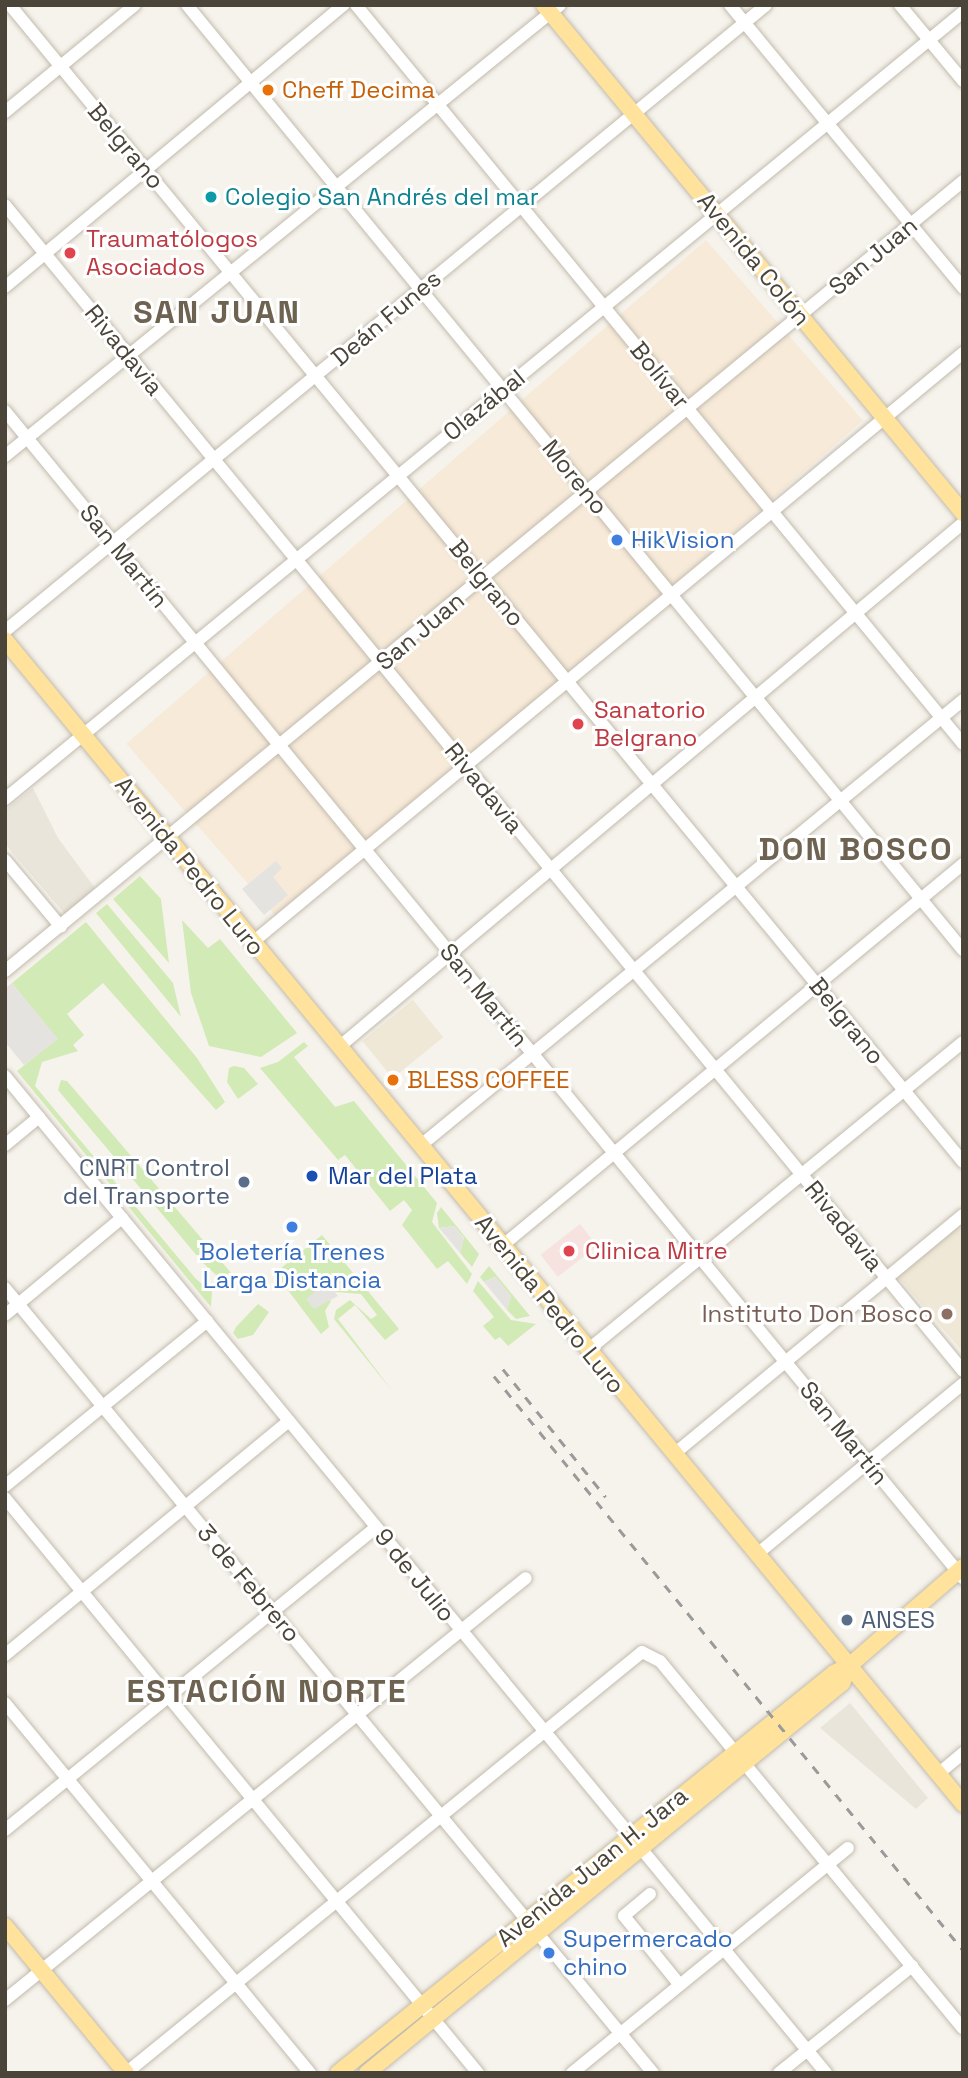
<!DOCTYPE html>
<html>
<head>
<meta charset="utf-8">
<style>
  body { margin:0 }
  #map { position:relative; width:968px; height:2078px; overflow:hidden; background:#f6f3ec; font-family:"Space Grotesk",sans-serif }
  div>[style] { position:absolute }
  .residential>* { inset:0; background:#eae5da }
  .commercial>* { inset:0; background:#f7ead8; transform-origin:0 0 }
  .education>* { inset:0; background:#efe8d6; transform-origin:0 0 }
  .medical>* { inset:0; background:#f6e3e0; transform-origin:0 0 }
  .green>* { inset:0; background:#d2eab5 }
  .parking>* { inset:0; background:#e5e3e0 }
  .roads { filter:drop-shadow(0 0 2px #c2bbae) drop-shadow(0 0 2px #c2bbae) }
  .minor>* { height:12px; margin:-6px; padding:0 6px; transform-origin:6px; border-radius:6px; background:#fff }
  .major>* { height:16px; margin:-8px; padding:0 8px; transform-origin:8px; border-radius:8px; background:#ffe39c }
  .rail>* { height:2.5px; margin-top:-1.25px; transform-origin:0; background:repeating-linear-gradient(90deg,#9a9a9a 0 9px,transparent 0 18px) }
  .dots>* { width:19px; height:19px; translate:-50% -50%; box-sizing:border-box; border:4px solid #fff; border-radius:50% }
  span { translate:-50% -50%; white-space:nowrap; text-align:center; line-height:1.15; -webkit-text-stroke:6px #fff; paint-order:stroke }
  .food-label { font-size:24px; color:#c56008 }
  .left { translate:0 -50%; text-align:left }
  .street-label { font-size:24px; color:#4b4439 }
  .culture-label { font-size:24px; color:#0d838f }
  .health-label { font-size:24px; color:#be3a42 }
  .shop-label { font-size:24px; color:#366cbe }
  .service-label { font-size:24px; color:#4e5e75 }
  .right { translate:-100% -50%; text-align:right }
  .transit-label { font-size:24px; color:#164399 }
  .education-label { font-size:24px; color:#785e54 }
  .district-label { font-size:32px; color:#6e6250; font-weight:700; letter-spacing:2px }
  .frame { position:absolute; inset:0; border:7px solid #4b4439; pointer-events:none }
</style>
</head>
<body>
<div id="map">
  <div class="residential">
    <i style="clip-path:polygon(33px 788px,58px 838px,95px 888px,65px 914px,5px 844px,5px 810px)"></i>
    <i style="clip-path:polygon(850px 1703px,928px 1798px,916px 1809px,820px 1728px)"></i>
  </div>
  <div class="commercial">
    <i style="left:706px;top:240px;width:239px;height:768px;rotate:49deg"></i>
  </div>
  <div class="education">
    <i style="left:413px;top:1000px;width:48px;height:65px;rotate:51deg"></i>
    <i style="clip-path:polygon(963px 1221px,963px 1352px,898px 1277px)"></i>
  </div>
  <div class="medical">
    <i style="left:580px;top:1224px;width:28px;height:50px;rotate:52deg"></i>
  </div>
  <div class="green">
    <i style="clip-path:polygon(140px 876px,161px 899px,169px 963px,113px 899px)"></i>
    <i style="clip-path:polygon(107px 904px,173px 983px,181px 1017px,96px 913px)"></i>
    <i style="clip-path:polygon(182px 920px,208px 948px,220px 939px,297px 1033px,261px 1057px,209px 1046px,191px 993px)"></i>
    <i style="clip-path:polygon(86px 922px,197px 1058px,225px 1102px,216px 1110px,103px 983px,67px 1014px,84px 1035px,73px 1045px,78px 1051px,42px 1062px,35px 1086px,196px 1279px,212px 1292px,211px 1307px,17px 1071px,57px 1039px,12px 983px)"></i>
    <i style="clip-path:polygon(304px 1042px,308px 1046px,294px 1057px,335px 1107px,354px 1101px,437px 1203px,432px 1222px,472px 1274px,467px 1284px,448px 1261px,437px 1269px,402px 1225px,412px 1210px,404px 1200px,390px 1211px,345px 1155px,338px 1160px,260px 1068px,278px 1062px)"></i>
    <i style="clip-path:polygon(234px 1066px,244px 1068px,258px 1084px,238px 1099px,227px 1082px,229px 1068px)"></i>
    <i style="clip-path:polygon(61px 1080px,67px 1081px,232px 1274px,231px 1282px,224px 1282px,203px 1263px,58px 1090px)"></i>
    <i style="clip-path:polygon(441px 1207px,479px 1254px,472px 1267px,460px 1253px,464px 1238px,454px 1226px,439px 1228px,437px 1213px)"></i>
    <i style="clip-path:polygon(322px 1235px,399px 1329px,385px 1340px,355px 1305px,338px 1319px,393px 1392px,334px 1319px,336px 1310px,350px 1300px,371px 1319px,377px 1315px,361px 1294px,335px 1292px,329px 1298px,331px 1301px,325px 1311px,329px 1327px,321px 1334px,275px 1273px)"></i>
    <i style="clip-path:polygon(489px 1266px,530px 1316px,516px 1319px,507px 1310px,511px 1296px,495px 1277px,484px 1282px,480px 1277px)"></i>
    <i style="clip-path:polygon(478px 1281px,511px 1320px,536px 1324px,508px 1346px,500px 1337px,495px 1340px,483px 1326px,494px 1317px,473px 1291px)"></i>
    <i style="clip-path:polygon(258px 1304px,269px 1312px,253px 1335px,238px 1339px,233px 1333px,236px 1327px)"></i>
  </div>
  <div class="parking">
    <i style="clip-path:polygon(276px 861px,282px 868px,273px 877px,288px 895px,264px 915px,242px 889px)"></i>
    <i style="clip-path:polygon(12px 983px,58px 1039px,24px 1065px,5px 1042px,5px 988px)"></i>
    <i style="clip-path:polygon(454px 1226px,464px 1239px,460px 1253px,439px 1228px)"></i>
    <i style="clip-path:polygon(334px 1276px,342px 1287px,335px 1292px,338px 1296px,314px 1309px,306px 1299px)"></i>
    <i style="clip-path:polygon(496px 1277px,511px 1296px,507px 1310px,484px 1282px)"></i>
  </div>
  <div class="roads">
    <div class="minor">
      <i style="left:10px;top:5px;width:1499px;rotate:50.52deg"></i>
      <i style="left:187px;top:5px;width:1223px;rotate:50.61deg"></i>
      <i style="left:356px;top:5px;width:956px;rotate:50.6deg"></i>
      <i style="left:730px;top:5px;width:367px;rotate:50.5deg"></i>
      <i style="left:900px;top:5px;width:99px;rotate:50.3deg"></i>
      <i style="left:5px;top:112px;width:168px;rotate:-39.5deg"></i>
      <i style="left:5px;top:205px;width:1509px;rotate:50.59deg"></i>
      <i style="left:5px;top:287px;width:441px;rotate:-39.8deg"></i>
      <i style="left:5px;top:411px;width:1510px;rotate:50.62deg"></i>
      <i style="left:5px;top:456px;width:715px;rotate:-39.1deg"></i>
      <i style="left:5px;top:631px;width:985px;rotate:-39.44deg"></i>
      <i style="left:5px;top:799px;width:1240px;rotate:-39.4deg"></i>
      <i style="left:5px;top:860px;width:87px;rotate:50.1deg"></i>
      <i style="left:253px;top:942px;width:923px;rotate:-39.68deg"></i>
      <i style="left:5px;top:971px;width:1242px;rotate:-39.51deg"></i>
      <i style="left:339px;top:1047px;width:815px;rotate:-40.02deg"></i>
      <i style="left:5px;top:1076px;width:1292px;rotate:50.53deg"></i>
      <i style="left:5px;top:1145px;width:44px;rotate:-39.5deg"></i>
      <i style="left:420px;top:1146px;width:703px;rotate:-39.4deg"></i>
      <i style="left:502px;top:1246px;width:599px;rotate:-39.65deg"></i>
      <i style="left:5px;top:1288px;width:1018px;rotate:50.46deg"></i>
      <i style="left:5px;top:1315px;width:152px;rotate:-39.7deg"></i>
      <i style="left:588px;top:1350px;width:485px;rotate:-39.4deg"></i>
      <i style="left:674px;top:1454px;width:375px;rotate:-39.6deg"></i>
      <i style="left:5px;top:1486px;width:261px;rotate:-39.2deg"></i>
      <i style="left:5px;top:1498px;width:745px;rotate:50.56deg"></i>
      <i style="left:756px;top:1555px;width:268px;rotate:-39.6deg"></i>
      <i style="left:5px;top:1655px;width:368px;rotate:-39.5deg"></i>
      <i style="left:5px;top:1703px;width:480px;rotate:50.5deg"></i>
      <i style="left:938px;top:1774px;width:33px;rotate:-40deg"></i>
      <i style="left:5px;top:1830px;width:479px;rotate:-39.2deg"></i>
      <i style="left:650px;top:1894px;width:34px;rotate:140deg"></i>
      <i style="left:624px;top:1916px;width:87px;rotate:51deg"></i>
      <i style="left:5px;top:2000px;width:670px;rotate:-39.01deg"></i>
      <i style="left:126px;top:2073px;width:666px;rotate:-39.21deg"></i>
      <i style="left:642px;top:1652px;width:20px;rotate:27deg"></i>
      <i style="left:660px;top:1661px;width:476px;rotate:50.5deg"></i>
      <i style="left:572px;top:2073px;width:356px;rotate:-39.2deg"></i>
      <i style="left:779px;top:2073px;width:171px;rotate:-38.8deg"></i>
    </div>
    <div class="major">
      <i style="left:544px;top:5px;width:659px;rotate:50.48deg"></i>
      <i style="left:5px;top:640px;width:1508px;rotate:50.54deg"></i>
      <i style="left:5px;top:1926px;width:190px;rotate:50.5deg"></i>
      <i style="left:338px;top:2073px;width:637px;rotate:-38.88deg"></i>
      <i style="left:834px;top:1673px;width:17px;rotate:-25deg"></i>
      <i style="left:849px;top:1666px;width:151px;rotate:-41deg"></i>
      <i style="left:367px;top:2073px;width:615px;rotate:-39.39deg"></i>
      <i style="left:842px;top:1683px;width:18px;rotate:-68deg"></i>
    </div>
  </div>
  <div class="rail">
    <i style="left:503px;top:1369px;width:164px;rotate:51.2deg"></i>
    <i style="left:494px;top:1376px;width:741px;rotate:50.75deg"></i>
  </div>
  <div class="dots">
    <i style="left:268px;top:90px;background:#e8710a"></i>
    <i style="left:211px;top:197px;background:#0f9aa8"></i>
    <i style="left:70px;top:253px;background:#e0444e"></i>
    <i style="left:617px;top:540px;background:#3f7fe0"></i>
    <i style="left:578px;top:724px;background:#e0444e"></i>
    <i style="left:393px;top:1080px;background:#e8710a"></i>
    <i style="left:312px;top:1176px;background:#1a4fb4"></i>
    <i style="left:244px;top:1182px;background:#5c6f8a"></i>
    <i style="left:292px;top:1227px;background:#3f7fe0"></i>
    <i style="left:569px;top:1251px;background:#e0444e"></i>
    <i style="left:947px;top:1314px;background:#8d6e63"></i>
    <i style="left:847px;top:1620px;background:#5c6f8a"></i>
    <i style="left:549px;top:1953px;background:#3f7fe0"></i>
  </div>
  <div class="food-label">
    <span class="left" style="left:282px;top:90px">Cheff Decima</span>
    <span class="left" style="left:407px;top:1080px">BLESS COFFEE</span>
  </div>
  <div class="street-label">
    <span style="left:126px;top:146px;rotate:50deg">Belgrano</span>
    <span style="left:873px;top:256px;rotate:-40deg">San Juan</span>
    <span style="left:754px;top:259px;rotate:51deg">Avenida Colón</span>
    <span style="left:386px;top:318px;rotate:-40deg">Deán Funes</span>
    <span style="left:124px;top:350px;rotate:51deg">Rivadavia</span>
    <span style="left:660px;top:375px;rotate:51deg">Bolívar</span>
    <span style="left:484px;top:405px;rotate:-39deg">Olazábal</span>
    <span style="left:575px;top:477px;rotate:51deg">Moreno</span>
    <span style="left:124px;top:556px;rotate:51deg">San Martín</span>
    <span style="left:487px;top:583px;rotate:51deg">Belgrano</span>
    <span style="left:420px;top:631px;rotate:-40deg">San Juan</span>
    <span style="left:484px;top:788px;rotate:51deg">Rivadavia</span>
    <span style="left:190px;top:866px;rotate:51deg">Avenida Pedro Luro</span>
    <span style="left:484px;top:995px;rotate:51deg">San Martín</span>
    <span style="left:847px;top:1021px;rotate:51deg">Belgrano</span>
    <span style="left:844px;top:1226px;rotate:51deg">Rivadavia</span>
    <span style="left:550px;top:1304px;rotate:51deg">Avenida Pedro Luro</span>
    <span style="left:844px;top:1433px;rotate:51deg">San Martín</span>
    <span style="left:415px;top:1575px;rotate:51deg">9 de Julio</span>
    <span style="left:249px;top:1583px;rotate:50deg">3 de Febrero</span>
    <span style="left:592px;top:1867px;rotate:-39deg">Avenida Juan H. Jara</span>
  </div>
  <div class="culture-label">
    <span class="left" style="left:225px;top:197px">Colegio San Andrés del mar</span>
  </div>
  <div class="health-label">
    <span class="left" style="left:86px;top:253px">Traumatólogos<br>Asociados</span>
    <span class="left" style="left:594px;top:724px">Sanatorio<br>Belgrano</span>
    <span class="left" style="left:585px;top:1251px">Clinica Mitre</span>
  </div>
  <div class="shop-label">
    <span class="left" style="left:631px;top:540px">HikVision</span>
    <span style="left:292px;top:1266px">Boletería Trenes<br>Larga Distancia</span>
    <span class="left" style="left:563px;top:1953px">Supermercado<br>chino</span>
  </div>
  <div class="service-label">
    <span class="right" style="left:230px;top:1182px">CNRT Control<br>del Transporte</span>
    <span class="left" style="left:861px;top:1620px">ANSES</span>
  </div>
  <div class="transit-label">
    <span class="left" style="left:328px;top:1176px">Mar del Plata</span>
  </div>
  <div class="education-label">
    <span class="right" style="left:933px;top:1314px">Instituto Don Bosco</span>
  </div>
  <div class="district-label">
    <span style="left:217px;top:312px">SAN JUAN</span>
    <span style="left:856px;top:849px">DON BOSCO</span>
    <span style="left:267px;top:1691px">ESTACIÓN NORTE</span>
  </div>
  <div class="frame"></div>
</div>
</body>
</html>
